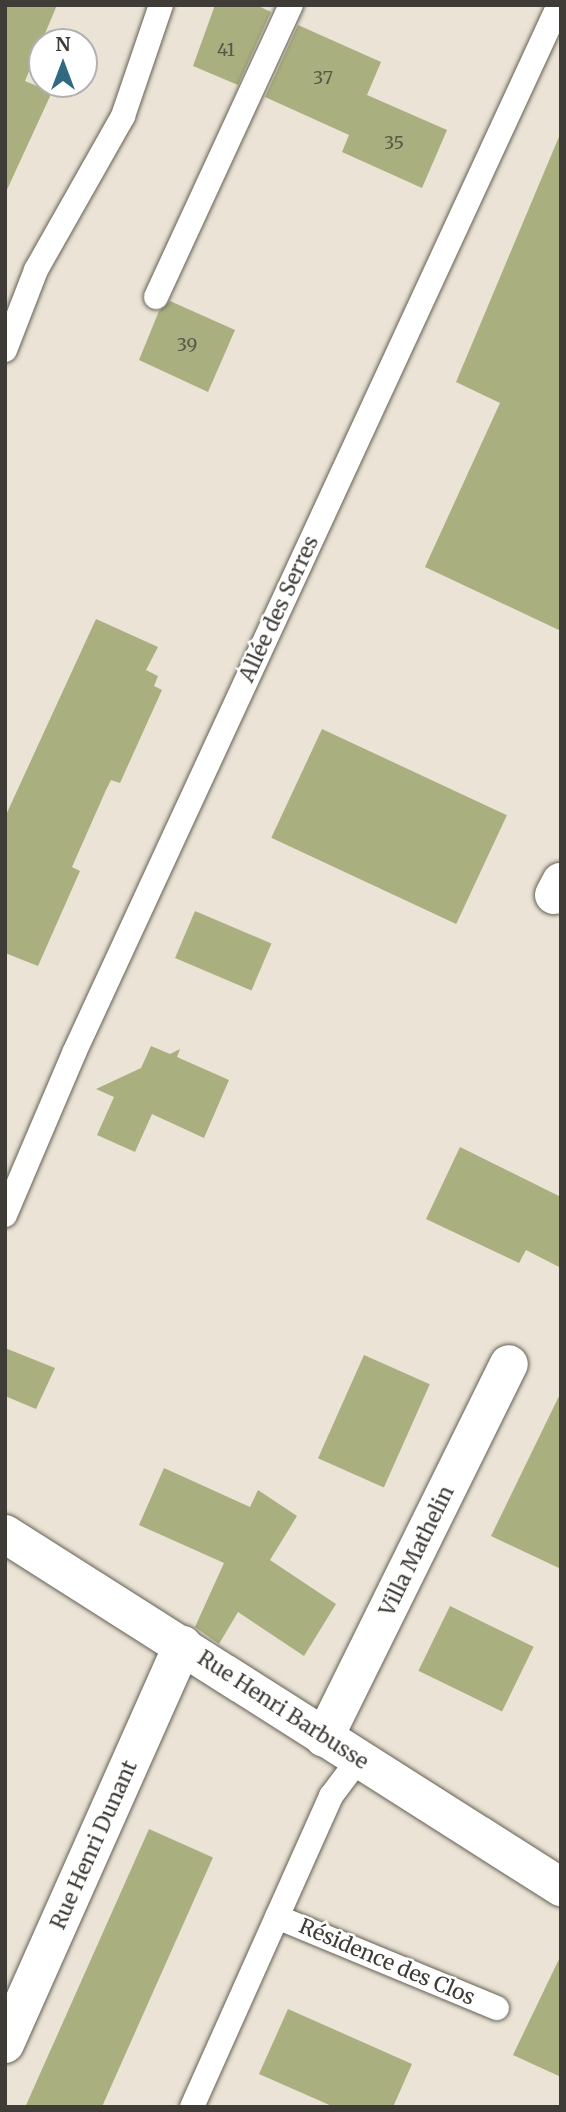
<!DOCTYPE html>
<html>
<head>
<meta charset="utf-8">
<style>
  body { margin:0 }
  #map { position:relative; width:566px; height:2112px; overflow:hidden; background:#eae3d6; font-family:Merriweather,serif }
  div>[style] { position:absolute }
  .building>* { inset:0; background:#aaaf7f; transform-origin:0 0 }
  .roads { filter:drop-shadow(0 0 2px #666054) drop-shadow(0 0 2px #666054) }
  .service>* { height:24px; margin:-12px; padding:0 12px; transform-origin:12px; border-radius:12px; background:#fff }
  .minor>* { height:38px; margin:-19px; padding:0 19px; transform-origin:19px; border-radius:19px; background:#fff }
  span { translate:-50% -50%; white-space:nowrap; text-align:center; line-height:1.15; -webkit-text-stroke:5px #fff; paint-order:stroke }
  .number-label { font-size:18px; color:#5a5949 }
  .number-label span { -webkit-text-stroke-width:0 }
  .street-label { font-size:21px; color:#3f3c37 }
  .frame { position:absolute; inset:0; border:7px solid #3f3c37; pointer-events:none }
  .north { position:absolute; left:28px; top:28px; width:70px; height:70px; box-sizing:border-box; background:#fff; border:2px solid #b2b1af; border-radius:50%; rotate:0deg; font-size:19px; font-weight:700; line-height:28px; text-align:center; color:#3f3c37 }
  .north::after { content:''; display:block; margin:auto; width:24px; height:32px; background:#306a82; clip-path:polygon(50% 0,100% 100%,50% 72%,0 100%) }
</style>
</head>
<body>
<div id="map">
  <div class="building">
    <i style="clip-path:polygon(5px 5px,57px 5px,25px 81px,52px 92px,5px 194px)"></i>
    <i style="clip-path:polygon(215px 5px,256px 5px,271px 12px,238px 85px,193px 66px)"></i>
    <i style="clip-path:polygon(298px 25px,381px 62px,367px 95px,447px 130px,422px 188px,342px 152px,349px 135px,265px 97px)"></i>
    <i style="clip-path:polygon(561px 132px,561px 631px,425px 567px,500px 403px,456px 382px)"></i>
    <i style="clip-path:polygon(170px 301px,235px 330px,208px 392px,139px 360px,159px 311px)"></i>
    <i style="clip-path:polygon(96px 619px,158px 647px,146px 670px,158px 676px,154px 686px,162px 690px,120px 783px,111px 780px,106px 790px,72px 867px,80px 871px,38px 966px,5px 953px,5px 817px)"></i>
    <i style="left:322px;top:729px;width:204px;height:120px;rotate:25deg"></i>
    <i style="left:195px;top:911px;width:83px;height:51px;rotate:23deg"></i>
    <i style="clip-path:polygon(151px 1046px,170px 1054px,180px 1049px,177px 1057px,229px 1080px,204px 1138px,152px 1114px,135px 1152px,97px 1135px,114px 1097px,96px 1089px,141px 1068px)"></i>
    <i style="clip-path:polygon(460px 1147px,561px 1197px,561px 1268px,526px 1250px,519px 1263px,426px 1219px)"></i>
    <i style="clip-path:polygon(5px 1348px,55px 1368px,36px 1409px,5px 1396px)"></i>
    <i style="left:364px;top:1355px;width:72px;height:113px;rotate:24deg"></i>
    <i style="clip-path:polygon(561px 1392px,561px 1569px,491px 1536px)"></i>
    <i style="clip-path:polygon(164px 1468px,250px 1507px,258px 1490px,297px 1516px,270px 1560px,336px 1604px,304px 1656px,238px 1612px,219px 1644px,195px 1627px,224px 1563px,139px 1525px)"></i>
    <i style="left:450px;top:1606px;width:93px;height:72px;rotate:26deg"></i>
    <i style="left:149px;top:1829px;width:70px;height:303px;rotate:24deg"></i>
    <i style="clip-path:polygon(561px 1955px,561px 2077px,513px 2055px)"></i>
    <i style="clip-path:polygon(288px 2009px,412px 2064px,393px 2107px,334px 2107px,259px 2074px)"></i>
  </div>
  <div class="roads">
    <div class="service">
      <i style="left:156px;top:297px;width:322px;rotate:-65.2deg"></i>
      <i style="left:5px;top:350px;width:86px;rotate:-68.8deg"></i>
      <i style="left:36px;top:270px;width:177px;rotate:-60.5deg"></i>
      <i style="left:123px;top:116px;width:117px;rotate:-71.1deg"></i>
      <i style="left:5px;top:1215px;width:176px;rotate:-66.9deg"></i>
      <i style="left:74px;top:1053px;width:1155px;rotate:-65.17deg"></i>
      <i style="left:277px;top:1917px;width:238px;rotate:22.5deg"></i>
      <i style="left:192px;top:2107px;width:341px;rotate:-65.9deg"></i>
      <i style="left:331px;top:1796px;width:46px;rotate:-52.9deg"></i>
    </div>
    <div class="minor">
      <i style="left:554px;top:895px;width:15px;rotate:-62deg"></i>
      <i style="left:5px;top:1534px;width:659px;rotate:32.41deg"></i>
      <i style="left:324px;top:1738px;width:417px;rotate:-63.7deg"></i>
      <i style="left:5px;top:2044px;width:437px;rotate:-66deg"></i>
    </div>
  </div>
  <div class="number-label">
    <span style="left:226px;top:50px">41</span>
    <span style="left:323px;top:78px">37</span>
    <span style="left:394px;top:143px">35</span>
    <span style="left:187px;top:345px">39</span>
  </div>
  <div class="street-label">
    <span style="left:279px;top:609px;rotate:-65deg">Allée des Serres</span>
    <span style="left:417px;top:1551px;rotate:-64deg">Villa Mathelin</span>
    <span style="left:283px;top:1710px;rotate:33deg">Rue Henri Barbusse</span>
    <span style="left:94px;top:1845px;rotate:-66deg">Rue Henri Dunant</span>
    <span style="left:387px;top:1962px;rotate:23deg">Résidence des Clos</span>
  </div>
  <div class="frame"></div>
  <div class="north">N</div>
</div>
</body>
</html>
